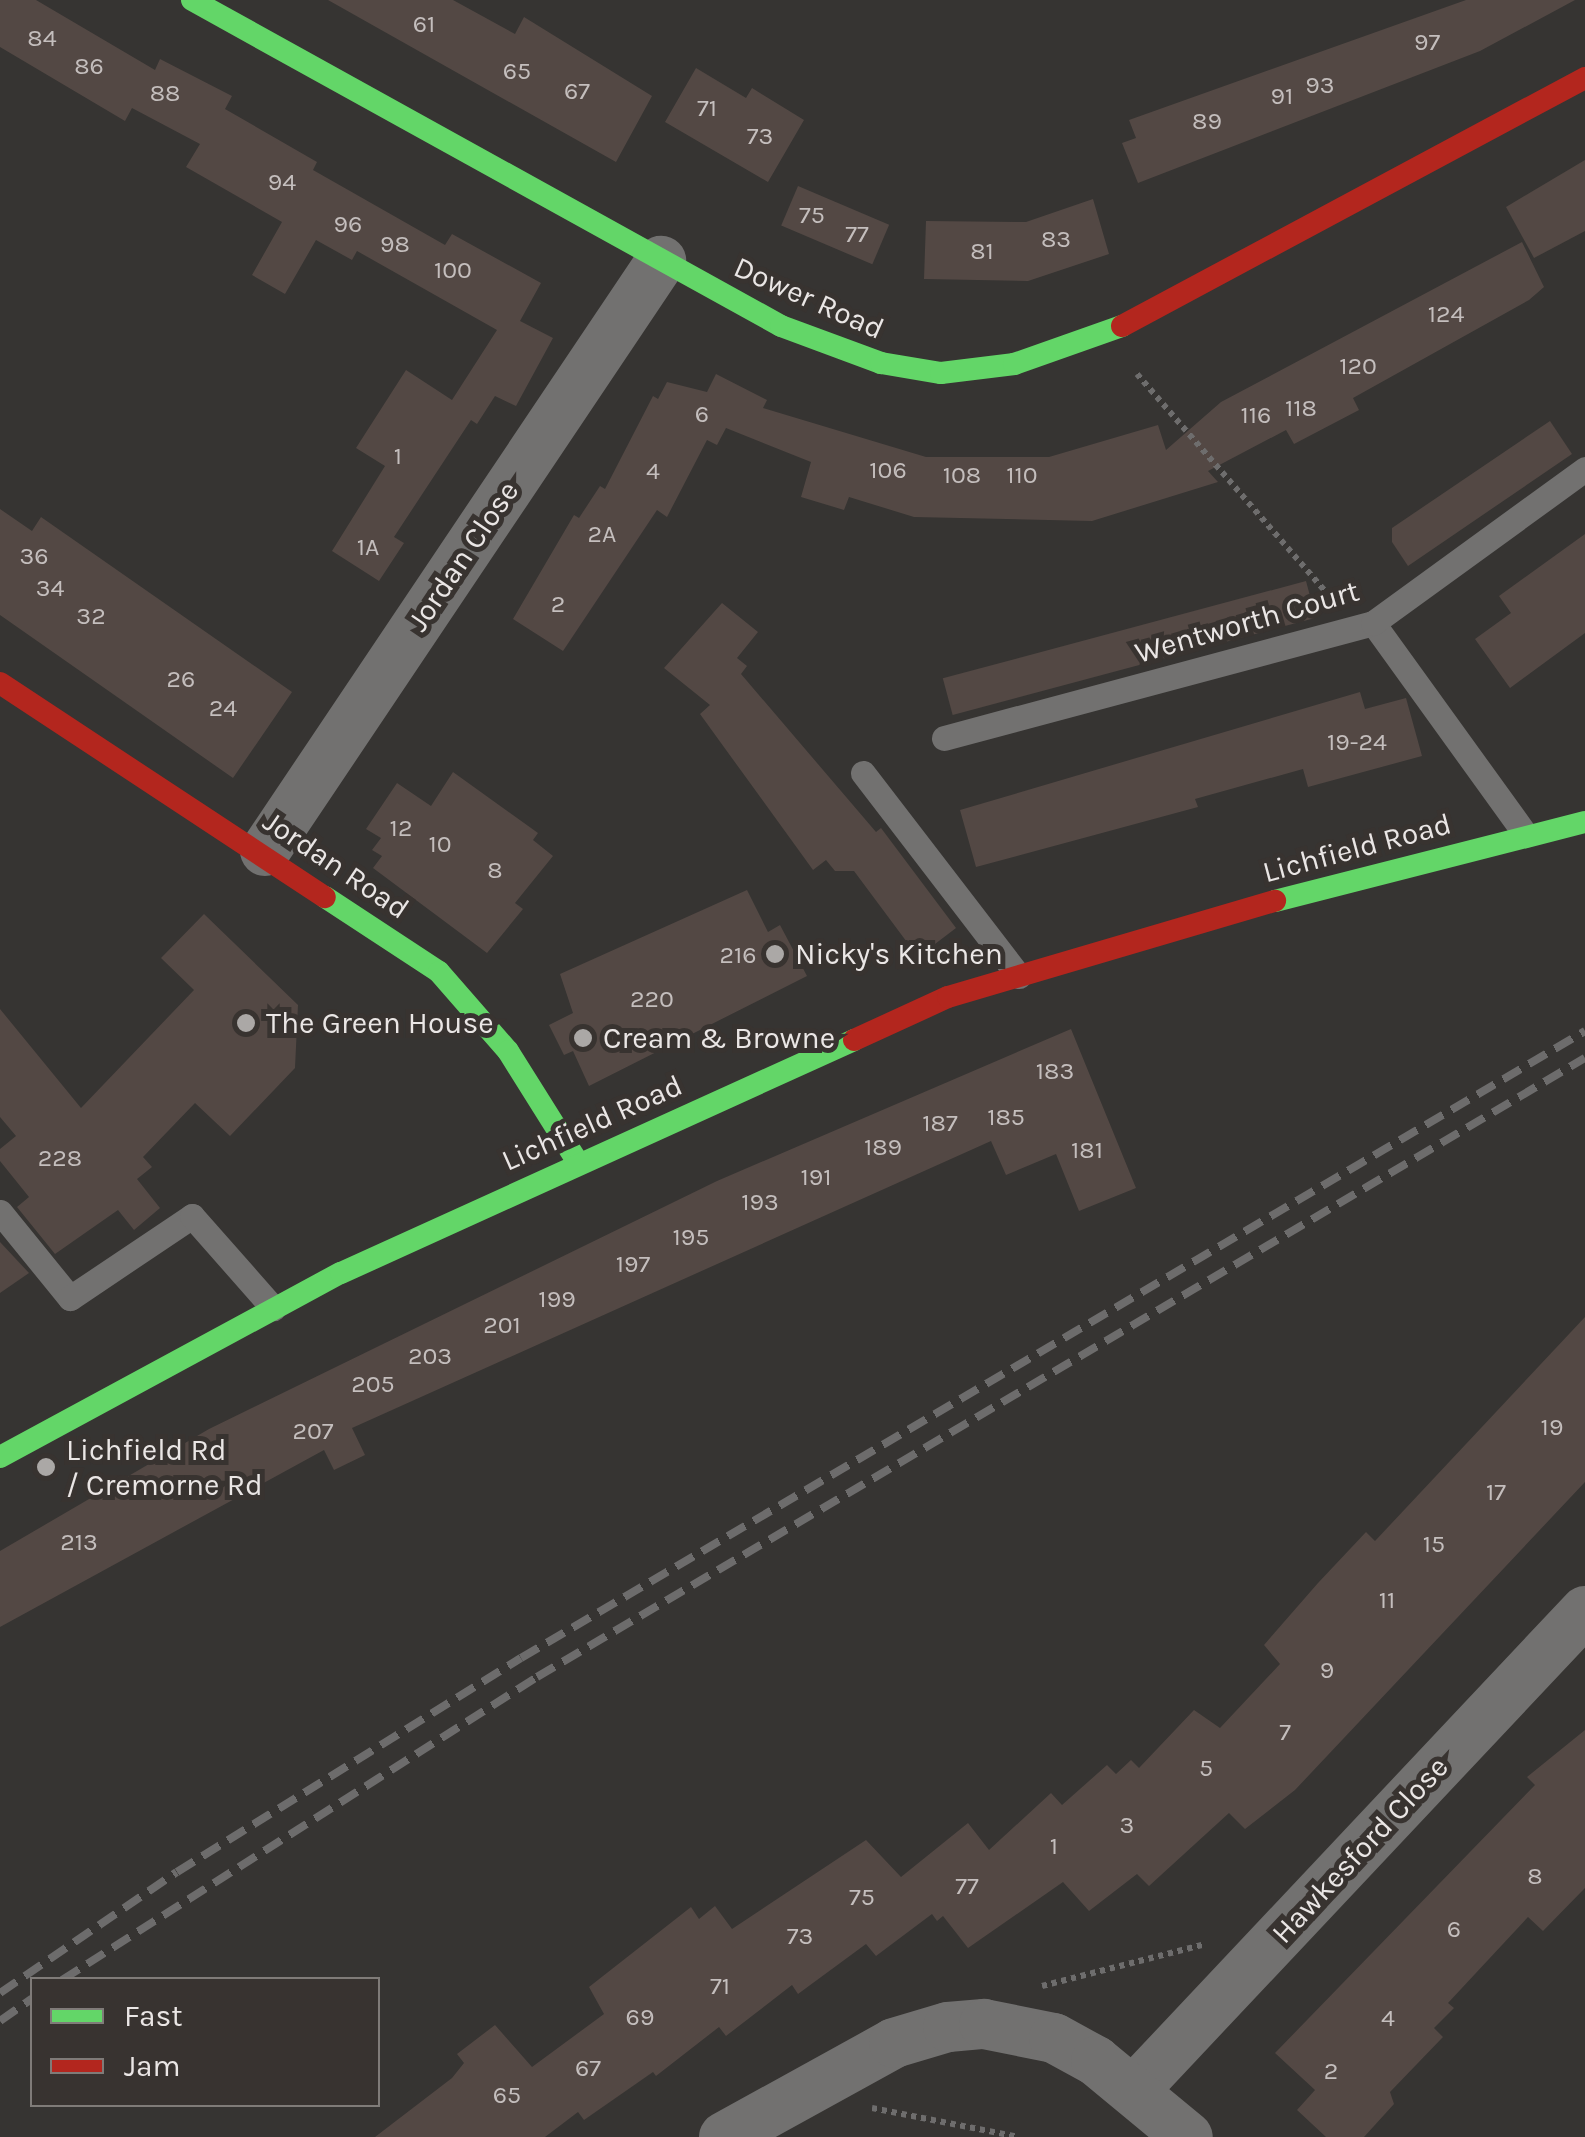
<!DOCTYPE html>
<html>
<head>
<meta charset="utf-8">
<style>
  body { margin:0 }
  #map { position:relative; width:1585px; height:2137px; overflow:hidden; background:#363432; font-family:Karla,sans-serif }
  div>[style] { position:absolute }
  .building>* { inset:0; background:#534844; transform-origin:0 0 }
  .path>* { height:6px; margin-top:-3px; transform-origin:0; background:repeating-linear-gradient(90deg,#6e6d6d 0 5px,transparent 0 10px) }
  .lane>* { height:25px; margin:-12.5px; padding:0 12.5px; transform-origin:12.5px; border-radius:12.5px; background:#727170 }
  .street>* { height:50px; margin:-25px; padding:0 25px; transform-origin:25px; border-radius:25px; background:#727170 }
  .fast>* { height:22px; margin:-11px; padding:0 11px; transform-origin:11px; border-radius:11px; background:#63d668 }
  .jam>* { height:22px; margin:-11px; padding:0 11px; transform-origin:11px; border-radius:11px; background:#b3261e }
  .rail>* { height:8px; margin-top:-4px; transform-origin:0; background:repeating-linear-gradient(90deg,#6d6c6c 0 20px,transparent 0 30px) }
  .dots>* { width:28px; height:28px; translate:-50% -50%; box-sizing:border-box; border:5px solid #383330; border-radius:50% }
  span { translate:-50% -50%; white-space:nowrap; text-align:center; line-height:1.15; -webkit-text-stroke:10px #383330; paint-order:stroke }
  .number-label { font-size:25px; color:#c4bebd }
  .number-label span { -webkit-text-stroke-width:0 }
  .street-label { font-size:30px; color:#eae6e5 }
  .poi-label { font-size:30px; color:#eae6e5 }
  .left { translate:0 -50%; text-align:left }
  .legend { position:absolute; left:30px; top:1977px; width:350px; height:130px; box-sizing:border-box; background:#383330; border:2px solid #7f7b78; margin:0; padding:12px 18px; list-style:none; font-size:30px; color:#eae6e5 }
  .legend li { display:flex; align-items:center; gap:20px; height:50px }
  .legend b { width:50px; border:2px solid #7f7b78 }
</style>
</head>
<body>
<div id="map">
  <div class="building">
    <i style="clip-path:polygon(0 0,36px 0,155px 70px,160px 59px,232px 96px,225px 109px,317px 162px,313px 170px,445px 245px,452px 234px,541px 283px,520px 321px,553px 338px,516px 406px,495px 396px,477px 424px,471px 420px,394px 537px,404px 543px,379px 581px,332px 551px,385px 466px,356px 448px,406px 370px,452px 400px,497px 330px,357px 251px,352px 260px,316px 240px,285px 294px,252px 275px,282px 222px,186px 167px,200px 144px,132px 108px,125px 121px,0 47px)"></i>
    <i style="clip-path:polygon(328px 0,453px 0,515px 34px,524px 17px,652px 96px,616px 162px)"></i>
    <i style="clip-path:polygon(1466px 0,1575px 0,1480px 51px,1138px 183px,1122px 143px,1136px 138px,1129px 120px)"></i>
    <i style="clip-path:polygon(696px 68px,746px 98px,752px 88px,804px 120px,768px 182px,665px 122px)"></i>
    <i style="clip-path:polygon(1585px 160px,1585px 231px,1534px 258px,1506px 207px)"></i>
    <i style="left:798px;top:186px;width:99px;height:43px;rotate:23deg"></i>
    <i style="clip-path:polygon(1093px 199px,1109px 254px,1028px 281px,924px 279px,926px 221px,1026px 222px)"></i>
    <i style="clip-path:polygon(1522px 242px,1544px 287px,1529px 300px,1353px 398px,1359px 410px,1294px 444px,1286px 430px,1208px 471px,1218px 482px,1092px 521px,914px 517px,849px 497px,844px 510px,801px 497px,811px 462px,726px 428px,717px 445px,707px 440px,667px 517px,657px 510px,563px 651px,513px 619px,574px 515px,579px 518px,600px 486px,605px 489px,653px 396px,658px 399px,667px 382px,707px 392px,716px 374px,767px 400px,763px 408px,926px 457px,1049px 457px,1158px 425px,1166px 450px,1221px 402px)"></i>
    <i style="clip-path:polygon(1550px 421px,1572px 454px,1408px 566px,1392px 542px,1392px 528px)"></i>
    <i style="clip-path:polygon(0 509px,32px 531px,41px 517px,292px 692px,233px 778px,0 615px)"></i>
    <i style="clip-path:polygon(1585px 534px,1585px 633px,1510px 688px,1475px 639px,1511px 613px,1499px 596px)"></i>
    <i style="left:1306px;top:581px;width:38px;height:376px;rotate:75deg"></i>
    <i style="clip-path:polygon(722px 603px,758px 632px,737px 658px,747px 666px,741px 674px,876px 832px,881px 828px,956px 928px,918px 957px,854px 871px,835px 871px,826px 860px,813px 870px,700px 714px,710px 705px,664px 668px)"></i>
    <i style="clip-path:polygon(1360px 692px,1365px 709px,1406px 698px,1422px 756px,1308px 787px,1303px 769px,1195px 799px,1198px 807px,976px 867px,960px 810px)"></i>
    <i style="clip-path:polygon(453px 772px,538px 833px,533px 840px,553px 856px,515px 903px,523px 909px,487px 953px,373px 868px,382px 856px,372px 850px,381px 838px,366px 829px,397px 783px,431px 806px)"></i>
    <i style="clip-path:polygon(747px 890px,768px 932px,780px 925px,807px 976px,589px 1086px,573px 1051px,564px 1055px,549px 1025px,573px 1013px,560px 974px)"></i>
    <i style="clip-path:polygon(204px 914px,298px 1005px,295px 1068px,230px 1136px,195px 1103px,143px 1157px,152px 1167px,137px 1179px,160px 1208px,134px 1230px,118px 1210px,55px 1254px,17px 1207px,29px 1197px,0 1161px,0 1149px,16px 1136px,0 1117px,0 1009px,81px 1108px,194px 990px,161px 958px)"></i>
    <i style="clip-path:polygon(1071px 1029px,1136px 1188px,1079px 1211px,1056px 1154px,1006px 1175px,991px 1141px,352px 1428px,365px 1455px,334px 1470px,324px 1450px,0 1627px,0 1551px,209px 1429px,717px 1181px)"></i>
    <i style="clip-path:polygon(0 1242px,29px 1273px,0 1293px)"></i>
    <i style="clip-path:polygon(1585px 1317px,1585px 1482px,1295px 1790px,1245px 1829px,1229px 1813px,1149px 1886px,1137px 1874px,1089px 1911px,1063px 1882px,968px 1948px,943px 1916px,937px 1921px,932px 1914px,876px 1956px,866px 1944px,798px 1994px,792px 1985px,726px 2036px,719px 2027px,656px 2076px,653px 2072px,584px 2120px,578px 2112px,545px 2137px,375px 2137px,452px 2078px,464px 2063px,457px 2054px,495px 2025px,532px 2067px,604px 2014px,589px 1987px,691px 1907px,699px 1919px,715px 1906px,732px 1929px,866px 1840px,901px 1877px,968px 1823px,989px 1850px,1051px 1793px,1062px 1805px,1107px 1765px,1116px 1774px,1131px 1760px,1139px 1768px,1194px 1710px,1220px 1728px,1280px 1664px,1264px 1645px,1318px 1583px,1366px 1532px,1375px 1541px)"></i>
    <i style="clip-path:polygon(1585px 1730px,1585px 1888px,1543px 1931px,1528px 1917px,1448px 2003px,1454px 2008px,1434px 2028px,1443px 2037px,1390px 2092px,1394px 2104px,1364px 2137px,1326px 2137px,1297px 2110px,1315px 2090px,1275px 2053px,1535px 1785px,1527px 1777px)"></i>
  </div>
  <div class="path">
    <i style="left:1137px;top:374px;width:298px;rotate:49.1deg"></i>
    <i style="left:1042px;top:1986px;width:168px;rotate:-14.4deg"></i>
    <i style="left:872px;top:2108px;width:149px;rotate:11.2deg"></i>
  </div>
  <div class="lane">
    <i style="left:1373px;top:623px;width:261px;rotate:54.2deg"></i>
    <i style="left:944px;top:738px;width:444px;rotate:-15deg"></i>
    <i style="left:1373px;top:623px;width:262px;rotate:-36deg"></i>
    <i style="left:863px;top:773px;width:256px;rotate:52.5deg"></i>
    <i style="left:0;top:1212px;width:111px;rotate:50.9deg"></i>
    <i style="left:70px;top:1298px;width:147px;rotate:-33.9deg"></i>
    <i style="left:192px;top:1216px;width:123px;rotate:48.6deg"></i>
  </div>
  <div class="street">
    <i style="left:265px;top:851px;width:711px;rotate:-56.13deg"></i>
    <i style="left:1136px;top:2088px;width:655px;rotate:-46.73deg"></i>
    <i style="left:724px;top:2137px;width:194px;rotate:-28.9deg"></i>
    <i style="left:894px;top:2043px;width:56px;rotate:-16.5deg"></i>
    <i style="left:948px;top:2027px;width:36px;rotate:-5deg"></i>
    <i style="left:984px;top:2024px;width:71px;rotate:11.3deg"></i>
    <i style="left:1054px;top:2038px;width:48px;rotate:28.7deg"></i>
    <i style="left:1096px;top:2061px;width:119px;rotate:39.6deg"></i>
  </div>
  <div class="fast">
    <i style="left:192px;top:0;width:673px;rotate:28.96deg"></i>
    <i style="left:781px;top:326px;width:107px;rotate:20.3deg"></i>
    <i style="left:881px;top:363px;width:61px;rotate:9.5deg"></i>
    <i style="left:941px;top:373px;width:74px;rotate:-7deg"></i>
    <i style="left:1014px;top:364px;width:114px;rotate:-19.4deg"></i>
    <i style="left:325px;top:897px;width:136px;rotate:33.3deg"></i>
    <i style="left:439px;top:972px;width:105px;rotate:48.9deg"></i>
    <i style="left:508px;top:1051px;width:130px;rotate:57.9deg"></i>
    <i style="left:1275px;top:901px;width:320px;rotate:-14.3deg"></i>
    <i style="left:0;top:1457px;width:387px;rotate:-28.4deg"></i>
    <i style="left:341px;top:1273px;width:563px;rotate:-24.43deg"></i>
  </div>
  <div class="jam">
    <i style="left:1122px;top:326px;width:525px;rotate:-28.18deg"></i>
    <i style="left:0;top:683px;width:389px;rotate:33.4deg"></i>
    <i style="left:854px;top:1040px;width:103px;rotate:-24.6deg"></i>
    <i style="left:948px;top:997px;width:341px;rotate:-16.4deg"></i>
  </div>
  <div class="rail">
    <i style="left:62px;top:1980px;width:563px;rotate:-32.53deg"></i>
    <i style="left:537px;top:1677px;width:1217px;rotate:-30.57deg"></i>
    <i style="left:0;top:1993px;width:214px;rotate:-34.4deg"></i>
    <i style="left:177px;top:1872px;width:405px;rotate:-31.9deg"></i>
    <i style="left:521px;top:1658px;width:1235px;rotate:-30.51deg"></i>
    <i style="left:0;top:2021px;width:39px;rotate:-35deg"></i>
  </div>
  <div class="dots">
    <i style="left:775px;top:954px;background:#aba8a6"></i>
    <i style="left:246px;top:1023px;background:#aba8a6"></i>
    <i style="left:583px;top:1038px;background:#aba8a6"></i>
    <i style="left:46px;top:1467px;background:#aba8a6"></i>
  </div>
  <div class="number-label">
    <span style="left:424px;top:24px">61</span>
    <span style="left:42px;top:38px">84</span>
    <span style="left:1427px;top:42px">97</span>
    <span style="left:89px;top:66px">86</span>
    <span style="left:517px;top:71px">65</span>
    <span style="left:1320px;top:85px">93</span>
    <span style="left:577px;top:91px">67</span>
    <span style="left:165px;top:93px">88</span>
    <span style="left:1282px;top:96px">91</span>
    <span style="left:707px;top:108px">71</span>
    <span style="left:1207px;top:121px">89</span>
    <span style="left:760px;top:136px">73</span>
    <span style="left:282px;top:182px">94</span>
    <span style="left:812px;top:215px">75</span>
    <span style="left:348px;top:224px">96</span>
    <span style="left:857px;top:234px">77</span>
    <span style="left:1056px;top:239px">83</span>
    <span style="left:395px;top:244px">98</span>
    <span style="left:982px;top:251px">81</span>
    <span style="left:453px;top:270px">100</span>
    <span style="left:1446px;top:314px">124</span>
    <span style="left:1358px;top:366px">120</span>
    <span style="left:1301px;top:408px">118</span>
    <span style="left:702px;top:414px">6</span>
    <span style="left:1256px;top:415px">116</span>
    <span style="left:398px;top:456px">1</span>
    <span style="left:888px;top:470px">106</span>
    <span style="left:653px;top:471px">4</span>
    <span style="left:962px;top:475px">108</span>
    <span style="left:1022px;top:475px">110</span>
    <span style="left:602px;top:534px">2A</span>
    <span style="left:368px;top:547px">1A</span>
    <span style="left:34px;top:556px">36</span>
    <span style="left:50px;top:588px">34</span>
    <span style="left:558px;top:604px">2</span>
    <span style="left:91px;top:616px">32</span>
    <span style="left:181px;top:679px">26</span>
    <span style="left:223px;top:708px">24</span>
    <span style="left:1357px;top:742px">19-24</span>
    <span style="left:401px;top:828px">12</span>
    <span style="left:440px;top:844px">10</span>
    <span style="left:495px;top:870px">8</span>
    <span style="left:738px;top:955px">216</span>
    <span style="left:652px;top:999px">220</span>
    <span style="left:1055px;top:1071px">183</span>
    <span style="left:1006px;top:1117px">185</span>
    <span style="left:940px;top:1123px">187</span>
    <span style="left:883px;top:1147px">189</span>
    <span style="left:1087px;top:1150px">181</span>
    <span style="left:60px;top:1158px">228</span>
    <span style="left:816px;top:1177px">191</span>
    <span style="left:760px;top:1202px">193</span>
    <span style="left:691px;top:1237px">195</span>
    <span style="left:633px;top:1264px">197</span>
    <span style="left:557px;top:1299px">199</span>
    <span style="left:502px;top:1325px">201</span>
    <span style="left:430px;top:1356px">203</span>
    <span style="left:373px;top:1384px">205</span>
    <span style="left:1552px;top:1427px">19</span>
    <span style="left:313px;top:1431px">207</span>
    <span style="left:1496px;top:1492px">17</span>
    <span style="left:79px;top:1542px">213</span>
    <span style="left:1434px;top:1544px">15</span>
    <span style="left:1387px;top:1600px">11</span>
    <span style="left:1327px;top:1670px">9</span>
    <span style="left:1285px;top:1732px">7</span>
    <span style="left:1206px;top:1768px">5</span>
    <span style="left:1127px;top:1825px">3</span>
    <span style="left:1054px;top:1846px">1</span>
    <span style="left:1535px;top:1876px">8</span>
    <span style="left:967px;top:1886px">77</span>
    <span style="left:862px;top:1897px">75</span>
    <span style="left:1454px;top:1929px">6</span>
    <span style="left:800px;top:1936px">73</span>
    <span style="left:720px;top:1986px">71</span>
    <span style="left:640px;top:2017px">69</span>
    <span style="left:1388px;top:2018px">4</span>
    <span style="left:588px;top:2068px">67</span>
    <span style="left:1331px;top:2071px">2</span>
    <span style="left:507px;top:2095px">65</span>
  </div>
  <div class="street-label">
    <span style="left:809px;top:298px;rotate:24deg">Dower Road</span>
    <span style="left:463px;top:556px;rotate:-56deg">Jordan Close</span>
    <span style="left:1247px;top:622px;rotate:-16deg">Wentworth Court</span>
    <span style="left:1357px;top:848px;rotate:-15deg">Lichfield Road</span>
    <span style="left:336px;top:865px;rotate:34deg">Jordan Road</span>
    <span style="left:592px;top:1123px;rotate:-24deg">Lichfield Road</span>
    <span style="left:1360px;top:1850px;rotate:-47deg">Hawkesford Close</span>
  </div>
  <div class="poi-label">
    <span class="left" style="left:795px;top:954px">Nicky's Kitchen</span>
    <span class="left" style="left:266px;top:1023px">The Green House</span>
    <span class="left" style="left:603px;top:1038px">Cream &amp; Browne</span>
    <span class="left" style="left:66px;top:1467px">Lichfield Rd<br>/ Cremorne Rd</span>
  </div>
  <ul class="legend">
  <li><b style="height:12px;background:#63d668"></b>Fast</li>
  <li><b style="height:12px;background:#b3261e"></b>Jam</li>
  </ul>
</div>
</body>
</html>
